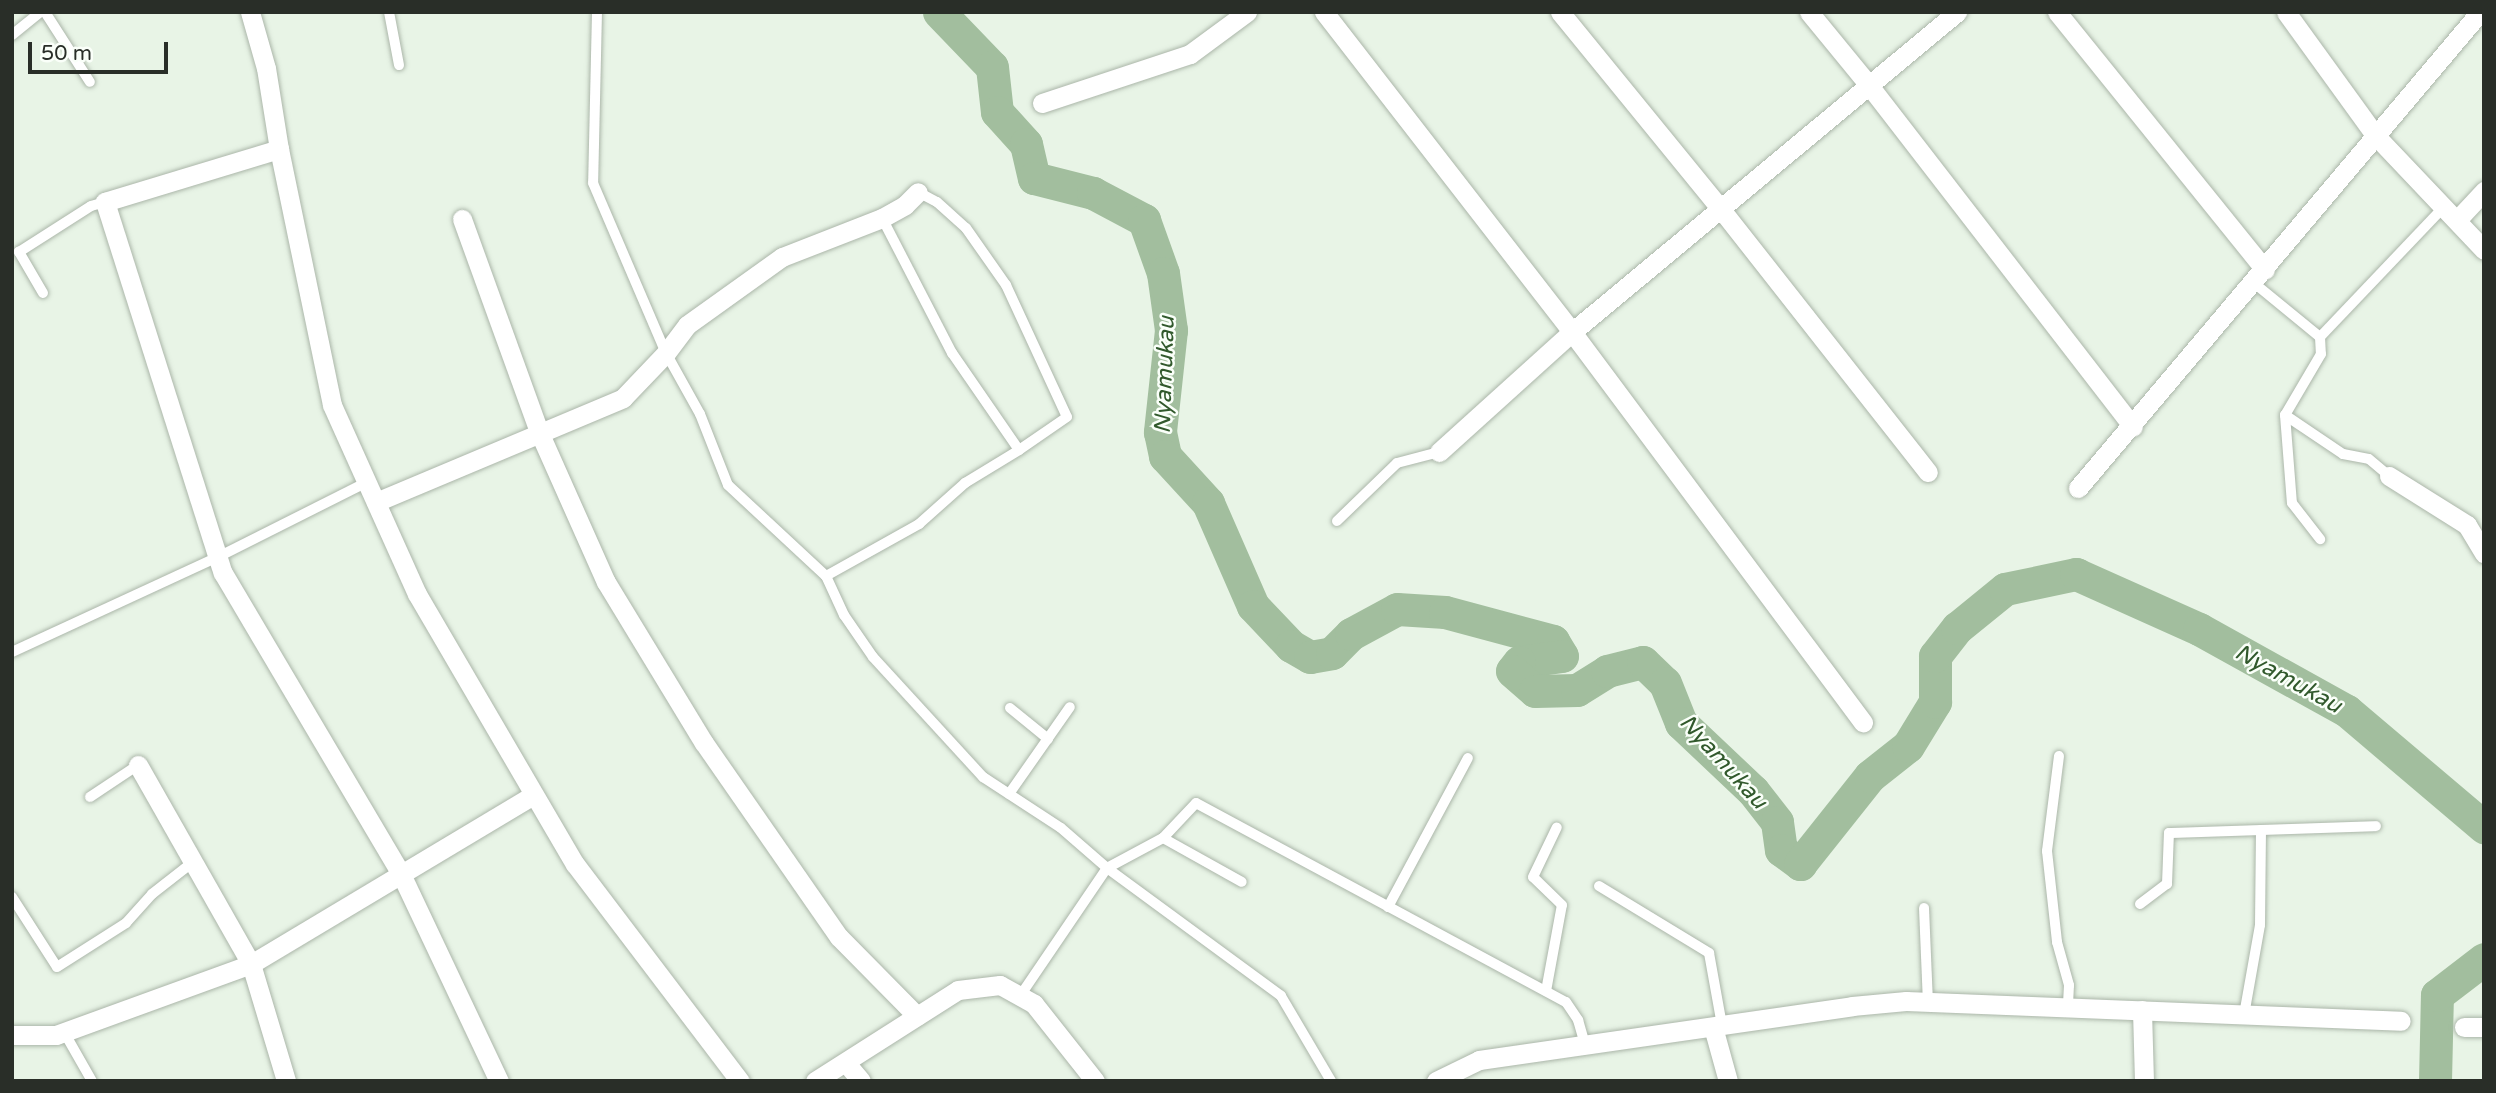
<!DOCTYPE html>
<html>
<head>
<meta charset="utf-8">
<style>
  body { margin:0 }
  #map { position:relative; width:2496px; height:1093px; overflow:hidden; background:#e8f4e6; font-family:"Varela Round",sans-serif }
  div>[style] { position:absolute }
  .river>* { height:33px; margin:-16.5px; padding:0 16.5px; transform-origin:16.5px; border-radius:16.5px; background:#a2be9e }
  .roads { filter:drop-shadow(0 0 2px #abb6a9) drop-shadow(0 0 2px #abb6a9) }
  .service>* { height:10px; margin:-5px; padding:0 5px; transform-origin:5px; border-radius:5px; background:#fff }
  .minor>* { height:19px; margin:-9.5px; padding:0 9.5px; transform-origin:9.5px; border-radius:9.5px; background:#fff }
  span { translate:-50% -50%; white-space:nowrap; text-align:center; line-height:1.15; -webkit-text-stroke:5px #fafff9; paint-order:stroke }
  .water-label { font-size:23px; color:#31592c; font-style:italic }
  .frame { position:absolute; inset:0; border:14px solid #292e28; pointer-events:none }
  .scale { position:absolute; left:28px; top:42px; width:140px; height:32px; box-sizing:border-box; border:4px solid #292e28; border-top:0; padding-left:9px; font-size:21px; line-height:24px; white-space:nowrap; color:#292e28; -webkit-text-stroke:5px #fafff9; paint-order:stroke }
</style>
</head>
<body>
<div id="map">
  <div class="river">
    <i style="left:939px;top:12px;width:76px;rotate:46.1deg"></i>
    <i style="left:992px;top:67px;width:45px;rotate:83.7deg"></i>
    <i style="left:997px;top:112px;width:43px;rotate:47.8deg"></i>
    <i style="left:1026px;top:144px;width:35px;rotate:77deg"></i>
    <i style="left:1034px;top:178px;width:61px;rotate:14.3deg"></i>
    <i style="left:1093px;top:193px;width:58px;rotate:27.9deg"></i>
    <i style="left:1144px;top:220px;width:56px;rotate:70.3deg"></i>
    <i style="left:1163px;top:273px;width:58px;rotate:82deg"></i>
    <i style="left:1171px;top:330px;width:103px;rotate:96.2deg"></i>
    <i style="left:1160px;top:432px;width:25px;rotate:78deg"></i>
    <i style="left:1165px;top:456px;width:64px;rotate:47.5deg"></i>
    <i style="left:1208px;top:503px;width:112px;rotate:66.4deg"></i>
    <i style="left:1253px;top:606px;width:55px;rotate:46.5deg"></i>
    <i style="left:1291px;top:646px;width:22px;rotate:30deg"></i>
    <i style="left:1310px;top:657px;width:22px;rotate:-10deg"></i>
    <i style="left:1332px;top:653px;width:27px;rotate:-45deg"></i>
    <i style="left:1351px;top:634px;width:52px;rotate:-28.5deg"></i>
    <i style="left:1397px;top:609px;width:48px;rotate:3.6deg"></i>
    <i style="left:1445px;top:612px;width:112px;rotate:15deg"></i>
    <i style="left:1553px;top:641px;width:17px;rotate:59deg"></i>
    <i style="left:1562px;top:656px;width:43px;rotate:172.1deg"></i>
    <i style="left:1519px;top:662px;width:11px;rotate:128deg"></i>
    <i style="left:1512px;top:671px;width:30px;rotate:41deg"></i>
    <i style="left:1535px;top:691px;width:42px;rotate:-1.4deg"></i>
    <i style="left:1577px;top:690px;width:36px;rotate:-32deg"></i>
    <i style="left:1607px;top:671px;width:37px;rotate:-14deg"></i>
    <i style="left:1643px;top:662px;width:30px;rotate:44deg"></i>
    <i style="left:1665px;top:683px;width:43px;rotate:68.2deg"></i>
    <i style="left:1681px;top:723px;width:99px;rotate:43.4deg"></i>
    <i style="left:1753px;top:791px;width:39px;rotate:52deg"></i>
    <i style="left:1777px;top:822px;width:28px;rotate:82deg"></i>
    <i style="left:1781px;top:850px;width:24px;rotate:36deg"></i>
    <i style="left:1800px;top:864px;width:112px;rotate:-51.5deg"></i>
    <i style="left:1870px;top:776px;width:48px;rotate:-38.3deg"></i>
    <i style="left:1908px;top:746px;width:52px;rotate:-58.5deg"></i>
    <i style="left:1935px;top:702px;width:46px;rotate:-90deg"></i>
    <i style="left:1935px;top:656px;width:36px;rotate:-52deg"></i>
    <i style="left:1957px;top:628px;width:62px;rotate:-39.1deg"></i>
    <i style="left:2005px;top:589px;width:73px;rotate:-11.9deg"></i>
    <i style="left:2076px;top:574px;width:135px;rotate:24.1deg"></i>
    <i style="left:2199px;top:629px;width:169px;rotate:29deg"></i>
    <i style="left:2347px;top:711px;width:180px;rotate:40.3deg"></i>
    <i style="left:2435px;top:1081px;width:86px;rotate:-88.7deg"></i>
    <i style="left:2437px;top:995px;width:59px;rotate:-37.5deg"></i>
  </div>
  <div class="roads">
    <div class="service">
      <i style="left:45px;top:12px;width:83px;rotate:57.3deg"></i>
      <i style="left:389px;top:12px;width:54px;rotate:79.3deg"></i>
      <i style="left:597px;top:12px;width:171px;rotate:91.3deg"></i>
      <i style="left:593px;top:183px;width:185px;rotate:66.8deg"></i>
      <i style="left:666px;top:353px;width:70px;rotate:60.9deg"></i>
      <i style="left:700px;top:414px;width:76px;rotate:68.5deg"></i>
      <i style="left:728px;top:485px;width:134px;rotate:42.9deg"></i>
      <i style="left:826px;top:576px;width:43px;rotate:65.2deg"></i>
      <i style="left:844px;top:615px;width:51px;rotate:55.4deg"></i>
      <i style="left:873px;top:657px;width:163px;rotate:47.5deg"></i>
      <i style="left:983px;top:777px;width:93px;rotate:33.2deg"></i>
      <i style="left:1061px;top:828px;width:61px;rotate:41deg"></i>
      <i style="left:1107px;top:868px;width:216px;rotate:36.3deg"></i>
      <i style="left:1281px;top:996px;width:99px;rotate:59.5deg"></i>
      <i style="left:12px;top:35px;width:36px;rotate:-39deg"></i>
      <i style="left:918px;top:192px;width:21px;rotate:28deg"></i>
      <i style="left:937px;top:202px;width:39px;rotate:42deg"></i>
      <i style="left:966px;top:228px;width:70px;rotate:54.9deg"></i>
      <i style="left:1006px;top:285px;width:145px;rotate:65.2deg"></i>
      <i style="left:1067px;top:417px;width:58px;rotate:145.5deg"></i>
      <i style="left:2254px;top:283px;width:85px;rotate:39.3deg"></i>
      <i style="left:2320px;top:337px;width:17px;rotate:87deg"></i>
      <i style="left:2321px;top:354px;width:71px;rotate:120.5deg"></i>
      <i style="left:2285px;top:415px;width:88px;rotate:85.5deg"></i>
      <i style="left:2292px;top:503px;width:46px;rotate:52.1deg"></i>
      <i style="left:43px;top:293px;width:48px;rotate:-120.3deg"></i>
      <i style="left:19px;top:252px;width:85px;rotate:-32.6deg"></i>
      <i style="left:91px;top:206px;width:15px;rotate:-16deg"></i>
      <i style="left:2320px;top:337px;width:180px;rotate:-46.4deg"></i>
      <i style="left:2285px;top:415px;width:70px;rotate:33.9deg"></i>
      <i style="left:2343px;top:454px;width:26px;rotate:11deg"></i>
      <i style="left:2369px;top:459px;width:26px;rotate:40deg"></i>
      <i style="left:1337px;top:521px;width:83px;rotate:-44deg"></i>
      <i style="left:1397px;top:463px;width:43px;rotate:-14.7deg"></i>
      <i style="left:826px;top:576px;width:107px;rotate:-29.2deg"></i>
      <i style="left:919px;top:524px;width:62px;rotate:-41.7deg"></i>
      <i style="left:965px;top:483px;width:63px;rotate:-31.4deg"></i>
      <i style="left:1019px;top:450px;width:118px;rotate:-124.6deg"></i>
      <i style="left:952px;top:353px;width:152px;rotate:-117.4deg"></i>
      <i style="left:12px;top:652px;width:227px;rotate:-24.8deg"></i>
      <i style="left:218px;top:557px;width:167px;rotate:-26.7deg"></i>
      <i style="left:1010px;top:708px;width:49px;rotate:39.2deg"></i>
      <i style="left:2059px;top:756px;width:96px;rotate:97.2deg"></i>
      <i style="left:2047px;top:851px;width:92px;rotate:83.7deg"></i>
      <i style="left:2057px;top:942px;width:45px;rotate:74.4deg"></i>
      <i style="left:2069px;top:985px;width:22px;rotate:93deg"></i>
      <i style="left:1009px;top:794px;width:106px;rotate:-55deg"></i>
      <i style="left:90px;top:797px;width:58px;rotate:-33.7deg"></i>
      <i style="left:1163px;top:838px;width:90px;rotate:29.1deg"></i>
      <i style="left:1599px;top:886px;width:129px;rotate:31.3deg"></i>
      <i style="left:1709px;top:953px;width:73px;rotate:79.8deg"></i>
      <i style="left:12px;top:897px;width:83px;rotate:57.3deg"></i>
      <i style="left:57px;top:967px;width:82px;rotate:-32.5deg"></i>
      <i style="left:126px;top:923px;width:39px;rotate:-48deg"></i>
      <i style="left:152px;top:894px;width:52px;rotate:-38deg"></i>
      <i style="left:2140px;top:904px;width:34px;rotate:-37deg"></i>
      <i style="left:2167px;top:884px;width:51px;rotate:-87.8deg"></i>
      <i style="left:2169px;top:833px;width:207px;rotate:-1.9deg"></i>
      <i style="left:1388px;top:907px;width:169px;rotate:-61.8deg"></i>
      <i style="left:1924px;top:908px;width:94px;rotate:87.6deg"></i>
      <i style="left:1546px;top:991px;width:87px;rotate:-79.5deg"></i>
      <i style="left:1562px;top:905px;width:40px;rotate:-136deg"></i>
      <i style="left:1533px;top:877px;width:55px;rotate:-64.4deg"></i>
      <i style="left:1020px;top:996px;width:155px;rotate:-55.8deg"></i>
      <i style="left:1107px;top:868px;width:64px;rotate:-28.2deg"></i>
      <i style="left:1163px;top:838px;width:48px;rotate:-46.7deg"></i>
      <i style="left:1196px;top:803px;width:420px;rotate:28.3deg"></i>
      <i style="left:1566px;top:1002px;width:22px;rotate:56deg"></i>
      <i style="left:1578px;top:1020px;width:26px;rotate:74deg"></i>
      <i style="left:2244px;top:1015px;width:91px;rotate:-79.9deg"></i>
      <i style="left:2260px;top:925px;width:95px;rotate:-89.4deg"></i>
      <i style="left:64px;top:1032px;width:56px;rotate:60.3deg"></i>
    </div>
    <div class="minor">
      <i style="left:250px;top:12px;width:58px;rotate:74.1deg"></i>
      <i style="left:266px;top:68px;width:82px;rotate:80.9deg"></i>
      <i style="left:279px;top:149px;width:261px;rotate:78.3deg"></i>
      <i style="left:332px;top:405px;width:207px;rotate:65.8deg"></i>
      <i style="left:417px;top:594px;width:313px;rotate:59.7deg"></i>
      <i style="left:575px;top:864px;width:273px;rotate:52.8deg"></i>
      <i style="left:1324px;top:12px;width:405px;rotate:52.2deg"></i>
      <i style="left:1572px;top:332px;width:487px;rotate:53.3deg"></i>
      <i style="left:1560px;top:12px;width:253px;rotate:50.8deg"></i>
      <i style="left:1720px;top:208px;width:336px;rotate:51.8deg"></i>
      <i style="left:1809px;top:12px;width:93px;rotate:50.7deg"></i>
      <i style="left:1868px;top:84px;width:433px;rotate:52.3deg"></i>
      <i style="left:2057px;top:12px;width:331px;rotate:51.1deg"></i>
      <i style="left:2286px;top:12px;width:152px;rotate:54.1deg"></i>
      <i style="left:2375px;top:135px;width:158px;rotate:46.5deg"></i>
      <i style="left:1042px;top:103px;width:156px;rotate:-18.3deg"></i>
      <i style="left:1190px;top:54px;width:71px;rotate:-36.4deg"></i>
      <i style="left:279px;top:149px;width:182px;rotate:163.1deg"></i>
      <i style="left:105px;top:202px;width:389px;rotate:72.4deg"></i>
      <i style="left:223px;top:573px;width:350px;rotate:59.4deg"></i>
      <i style="left:401px;top:874px;width:229px;rotate:64.7deg"></i>
      <i style="left:462px;top:219px;width:229px;rotate:70.1deg"></i>
      <i style="left:540px;top:434px;width:162px;rotate:66deg"></i>
      <i style="left:606px;top:582px;width:188px;rotate:58.7deg"></i>
      <i style="left:704px;top:743px;width:236px;rotate:55.2deg"></i>
      <i style="left:839px;top:937px;width:111px;rotate:45.4deg"></i>
      <i style="left:2457px;top:220px;width:40px;rotate:-47deg"></i>
      <i style="left:1439px;top:452px;width:179px;rotate:-42.1deg"></i>
      <i style="left:1572px;top:332px;width:501px;rotate:-39.73deg"></i>
      <i style="left:2389px;top:476px;width:92px;rotate:32.1deg"></i>
      <i style="left:2467px;top:525px;width:33px;rotate:59deg"></i>
      <i style="left:2078px;top:488px;width:623px;rotate:-49.82deg"></i>
      <i style="left:376px;top:502px;width:268px;rotate:-22.8deg"></i>
      <i style="left:623px;top:398px;width:62px;rotate:-46.3deg"></i>
      <i style="left:666px;top:353px;width:35px;rotate:-53deg"></i>
      <i style="left:687px;top:325px;width:117px;rotate:-35.6deg"></i>
      <i style="left:782px;top:257px;width:107px;rotate:-21.3deg"></i>
      <i style="left:882px;top:218px;width:26px;rotate:-29deg"></i>
      <i style="left:905px;top:205px;width:18px;rotate:-45deg"></i>
      <i style="left:138px;top:765px;width:229px;rotate:60.4deg"></i>
      <i style="left:251px;top:964px;width:122px;rotate:73.3deg"></i>
      <i style="left:2142px;top:1010px;width:71px;rotate:88.4deg"></i>
      <i style="left:1713px;top:1027px;width:56px;rotate:74.5deg"></i>
      <i style="left:2464px;top:1027px;width:20px"></i>
      <i style="left:12px;top:1035px;width:44px"></i>
      <i style="left:56px;top:1035px;width:208px;rotate:-20deg"></i>
      <i style="left:251px;top:964px;width:329px;rotate:-30.9deg"></i>
      <i style="left:846px;top:1063px;width:23px;rotate:50deg"></i>
      <i style="left:815px;top:1081px;width:169px;rotate:-32.5deg"></i>
      <i style="left:958px;top:990px;width:42px;rotate:-6.8deg"></i>
      <i style="left:1000px;top:985px;width:39px;rotate:29deg"></i>
      <i style="left:1034px;top:1004px;width:98px;rotate:51.6deg"></i>
      <i style="left:1436px;top:1081px;width:48px;rotate:-26deg"></i>
      <i style="left:1479px;top:1060px;width:377px;rotate:-8.2deg"></i>
      <i style="left:1852px;top:1006px;width:54px;rotate:-5.3deg"></i>
      <i style="left:1906px;top:1001px;width:495px;rotate:2.3deg"></i>
    </div>
  </div>
  <div class="water-label">
    <span style="left:1165px;top:375px;rotate:-88deg">Nyamukau</span>
    <span style="left:2288px;top:679px;rotate:29deg">Nyamukau</span>
    <span style="left:1723px;top:762px;rotate:48deg">Nyamukau</span>
  </div>
  <div class="frame"></div>
  <div class="scale">50 m</div>
</div>
</body>
</html>
